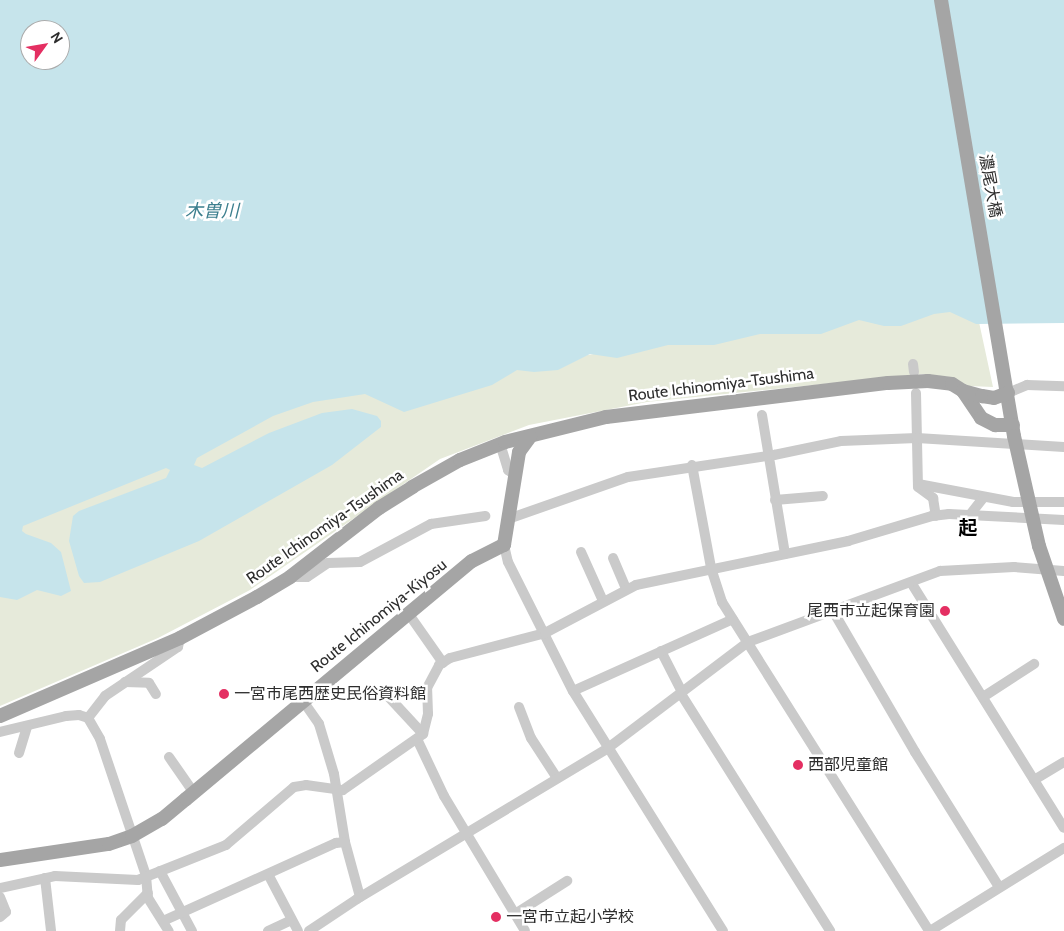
<!DOCTYPE html>
<html>
<head>
<meta charset="utf-8">
<style>
  body { margin:0 }
  #map { position:relative; width:1064px; height:931px; overflow:hidden; background:#fff; font-family:Cabin,"Noto Sans JP",sans-serif }
  div>[style] { position:absolute }
  .green>* { inset:0; background:#e6eada }
  .water>* { inset:0; background:#c6e4eb }
  .minor>* { height:10px; margin:-5px; padding:0 5px; transform-origin:5px; border-radius:5px; background:#cacaca }
  .major>* { height:14px; margin:-7px; padding:0 7px; transform-origin:7px; border-radius:7px; background:#a5a5a5 }
  .major-bridge>* { height:14px; margin:-7px; padding:0 7px; transform-origin:7px; border-radius:7px; background:#a5a5a5 }
  .dots>* { width:14px; height:14px; translate:-50% -50%; box-sizing:border-box; border:2px solid #fff; border-radius:50% }
  span { translate:-50% -50%; white-space:nowrap; text-align:center; line-height:1.15; -webkit-text-stroke:5px #fff; paint-order:stroke }
  .street-label { font-size:16px; color:#2d2d2d }
  .poi-label { font-size:16px; color:#2d2d2d }
  .right { translate:-100% -50%; text-align:right }
  .left { translate:0 -50%; text-align:left }
  .water-label { font-size:18px; color:#3c7f8e; font-style:italic }
  .quarter-label { font-size:19px; color:#000; font-weight:700 }
  .north { position:absolute; left:20px; top:20px; width:50px; height:50px; box-sizing:border-box; background:#fff; border:1px solid #ababab; border-radius:50%; rotate:58deg; font-size:14px; font-weight:700; line-height:20px; text-align:center; color:#2d2d2d }
  .north::after { content:''; display:block; margin:auto; width:18px; height:22px; background:#e42f62; clip-path:polygon(50% 0,100% 100%,50% 72%,0 100%) }
</style>
</head>
<body>
<div id="map">
  <div class="green">
    <i style="clip-path:polygon(949px 311px,979px 322px,993px 387px,969px 386px,949px 377px,922px 374px,647px 402px,529px 425px,440px 459px,250px 590px,158px 638px,0 706px,0 593px,24px 539px,13px 525px,158px 463px,197px 472px,192px 466px,194px 456px,276px 402px,839px 317px)"></i>
  </div>
  <div class="water">
    <i style="clip-path:polygon(evenodd,0 0,1064px 0,1064px 323px,976px 324px,950px 312px,934px 314px,901px 326px,884px 326px,859px 320px,821px 334px,760px 334px,714px 345px,668px 345px,617px 358px,590px 354px,558px 370px,534px 372px,517px 370px,492px 385px,404px 412px,365px 394px,313px 402px,273px 416px,197px 458px,194px 465px,202px 468px,269px 433px,322px 413px,352px 409px,377px 416px,381px 421px,381px 427px,332px 465px,199px 541px,100px 582px,84px 583px,79px 576px,69px 541px,73px 516px,79px 511px,166px 478px,170px 470px,166px 468px,23px 526px,22px 531px,26px 534px,51px 543px,61px 552px,71px 591px,61px 596px,37px 590px,17px 600px,0 597px,0 0,30px 30px,60px 30px,60px 60px,30px 60px,30px 30px)"></i>
  </div>
  <div class="minor">
    <i style="left:913px;top:364px;width:8px;rotate:83deg"></i>
    <i style="left:916px;top:393px;width:94px;rotate:88.8deg"></i>
    <i style="left:918px;top:487px;width:19px;rotate:36deg"></i>
    <i style="left:933px;top:498px;width:18px;rotate:81deg"></i>
    <i style="left:1008px;top:393px;width:21px;rotate:-23deg"></i>
    <i style="left:1027px;top:385px;width:37px;rotate:2deg"></i>
    <i style="left:762px;top:415px;width:141px;rotate:80.6deg"></i>
    <i style="left:502px;top:450px;width:21px;rotate:73deg"></i>
    <i style="left:508px;top:470px;width:7px;rotate:34deg"></i>
    <i style="left:692px;top:465px;width:105px;rotate:79.5deg"></i>
    <i style="left:711px;top:568px;width:36px;rotate:72deg"></i>
    <i style="left:722px;top:602px;width:389px;rotate:57.8deg"></i>
    <i style="left:918px;top:484px;width:97px;rotate:10.7deg"></i>
    <i style="left:1013px;top:502px;width:51px"></i>
    <i style="left:775px;top:500px;width:48px;rotate:-4.8deg"></i>
    <i style="left:969px;top:516px;width:24px;rotate:-52deg"></i>
    <i style="left:508px;top:519px;width:127px;rotate:-19.3deg"></i>
    <i style="left:628px;top:477px;width:148px;rotate:-8.6deg"></i>
    <i style="left:774px;top:455px;width:68px;rotate:-11.8deg"></i>
    <i style="left:841px;top:441px;width:76px;rotate:-2.3deg"></i>
    <i style="left:917px;top:438px;width:147px;rotate:3.5deg"></i>
    <i style="left:504px;top:545px;width:17px;rotate:77deg"></i>
    <i style="left:508px;top:562px;width:144px;rotate:63.3deg"></i>
    <i style="left:573px;top:691px;width:283px;rotate:58deg"></i>
    <i style="left:581px;top:552px;width:54px;rotate:65.8deg"></i>
    <i style="left:613px;top:558px;width:34px;rotate:67deg"></i>
    <i style="left:290px;top:577px;width:17px"></i>
    <i style="left:307px;top:577px;width:25px;rotate:-34deg"></i>
    <i style="left:328px;top:563px;width:32px;rotate:-2deg"></i>
    <i style="left:360px;top:562px;width:81px;rotate:-28.2deg"></i>
    <i style="left:431px;top:524px;width:55px;rotate:-8.4deg"></i>
    <i style="left:912px;top:584px;width:287px;rotate:58.1deg"></i>
    <i style="left:833px;top:611px;width:163px;rotate:59.8deg"></i>
    <i style="left:915px;top:752px;width:159px;rotate:58.1deg"></i>
    <i style="left:408px;top:613px;width:61px;rotate:55deg"></i>
    <i style="left:661px;top:651px;width:46px;rotate:62.9deg"></i>
    <i style="left:125px;top:682px;width:24px;rotate:2deg"></i>
    <i style="left:149px;top:683px;width:13px;rotate:58deg"></i>
    <i style="left:573px;top:691px;width:175px;rotate:-24.2deg"></i>
    <i style="left:386px;top:694px;width:54px;rotate:47.2deg"></i>
    <i style="left:681px;top:694px;width:280px;rotate:57.8deg"></i>
    <i style="left:983px;top:697px;width:61px;rotate:-32.9deg"></i>
    <i style="left:303px;top:701px;width:28px;rotate:55deg"></i>
    <i style="left:319px;top:724px;width:52px;rotate:73.3deg"></i>
    <i style="left:334px;top:774px;width:69px;rotate:80.8deg"></i>
    <i style="left:345px;top:842px;width:57px;rotate:74.7deg"></i>
    <i style="left:519px;top:707px;width:33px;rotate:69deg"></i>
    <i style="left:531px;top:738px;width:48px;rotate:57deg"></i>
    <i style="left:88px;top:718px;width:28px;rotate:-52deg"></i>
    <i style="left:105px;top:696px;width:88px;rotate:-33.9deg"></i>
    <i style="left:178px;top:647px;width:9px;rotate:-77deg"></i>
    <i style="left:0;top:732px;width:68px;rotate:-13.6deg"></i>
    <i style="left:66px;top:716px;width:13px;rotate:-4deg"></i>
    <i style="left:79px;top:715px;width:9px;rotate:18deg"></i>
    <i style="left:88px;top:718px;width:24px;rotate:60deg"></i>
    <i style="left:100px;top:739px;width:145px;rotate:71.4deg"></i>
    <i style="left:146px;top:876px;width:22px;rotate:85deg"></i>
    <i style="left:148px;top:898px;width:39px;rotate:58deg"></i>
    <i style="left:417px;top:739px;width:63px;rotate:64.7deg"></i>
    <i style="left:444px;top:796px;width:157px;rotate:59deg"></i>
    <i style="left:19px;top:753px;width:28px;rotate:-73deg"></i>
    <i style="left:169px;top:757px;width:44px;rotate:55.2deg"></i>
    <i style="left:1034px;top:780px;width:35px;rotate:-31deg"></i>
    <i style="left:160px;top:871px;width:68px;rotate:61.9deg"></i>
    <i style="left:269px;top:876px;width:62px;rotate:62.2deg"></i>
    <i style="left:45px;top:878px;width:53px;rotate:83.5deg"></i>
    <i style="left:0;top:888px;width:56px;rotate:-12.3deg"></i>
    <i style="left:55px;top:876px;width:83px;rotate:2.8deg"></i>
    <i style="left:138px;top:880px;width:95px;rotate:-21.7deg"></i>
    <i style="left:226px;top:845px;width:89px;rotate:-40.5deg"></i>
    <i style="left:294px;top:787px;width:12px;rotate:-9deg"></i>
    <i style="left:306px;top:785px;width:37px;rotate:8deg"></i>
    <i style="left:343px;top:790px;width:98px;rotate:-35deg"></i>
    <i style="left:423px;top:734px;width:21px;rotate:-76deg"></i>
    <i style="left:428px;top:714px;width:26px;rotate:-92deg"></i>
    <i style="left:427px;top:688px;width:26px;rotate:-62deg"></i>
    <i style="left:439px;top:665px;width:13px;rotate:-32deg"></i>
    <i style="left:450px;top:658px;width:98px;rotate:-14.7deg"></i>
    <i style="left:545px;top:633px;width:103px;rotate:-27.8deg"></i>
    <i style="left:636px;top:585px;width:217px;rotate:-11.7deg"></i>
    <i style="left:848px;top:541px;width:88px;rotate:-16.6deg"></i>
    <i style="left:932px;top:516px;width:17px;rotate:-7deg"></i>
    <i style="left:949px;top:514px;width:115px;rotate:3deg"></i>
    <i style="left:0;top:897px;width:16px;rotate:68deg"></i>
    <i style="left:6px;top:912px;width:8px;rotate:140deg"></i>
    <i style="left:515px;top:914px;width:62px;rotate:-32.4deg"></i>
    <i style="left:163px;top:921px;width:190px;rotate:-24.3deg"></i>
    <i style="left:336px;top:843px;width:9px;rotate:-6deg"></i>
    <i style="left:120px;top:931px;width:11px;rotate:-85deg"></i>
    <i style="left:121px;top:920px;width:38px;rotate:-45deg"></i>
    <i style="left:268px;top:931px;width:26px;rotate:-25deg"></i>
    <i style="left:309px;top:931px;width:58px;rotate:-33.7deg"></i>
    <i style="left:357px;top:899px;width:293px;rotate:-31deg"></i>
    <i style="left:608px;top:748px;width:176px;rotate:-37.1deg"></i>
    <i style="left:748px;top:642px;width:205px;rotate:-20.3deg"></i>
    <i style="left:940px;top:571px;width:74px;rotate:-3.1deg"></i>
    <i style="left:1014px;top:567px;width:50px;rotate:4.6deg"></i>
    <i style="left:930px;top:931px;width:158px;rotate:-31.8deg"></i>
  </div>
  <div class="major">
    <i style="left:941px;top:0;width:442px;rotate:80.5deg"></i>
    <i style="left:963px;top:391px;width:32px;rotate:56deg"></i>
    <i style="left:981px;top:418px;width:16px;rotate:27deg"></i>
    <i style="left:995px;top:425px;width:18px"></i>
    <i style="left:0;top:716px;width:196px;rotate:-23.4deg"></i>
    <i style="left:180px;top:638px;width:87px;rotate:-28deg"></i>
    <i style="left:257px;top:597px;width:39px;rotate:-31deg"></i>
    <i style="left:290px;top:577px;width:113px;rotate:-37.8deg"></i>
    <i style="left:379px;top:508px;width:39px;rotate:-32deg"></i>
    <i style="left:412px;top:487px;width:55px;rotate:-29.4deg"></i>
    <i style="left:460px;top:460px;width:48px;rotate:-21.8deg"></i>
    <i style="left:505px;top:442px;width:104px;rotate:-13.9deg"></i>
    <i style="left:606px;top:417px;width:284px;rotate:-6.9deg"></i>
    <i style="left:888px;top:383px;width:40px;rotate:-2.9deg"></i>
    <i style="left:928px;top:381px;width:24px;rotate:7deg"></i>
    <i style="left:952px;top:384px;width:13px;rotate:32deg"></i>
    <i style="left:963px;top:391px;width:20px;rotate:15deg"></i>
    <i style="left:982px;top:396px;width:12px;rotate:9deg"></i>
    <i style="left:994px;top:398px;width:15px;rotate:-20deg"></i>
    <i style="left:0;top:860px;width:110px;rotate:-8.4deg"></i>
    <i style="left:109px;top:844px;width:24px;rotate:-19deg"></i>
    <i style="left:132px;top:836px;width:34px;rotate:-30deg"></i>
    <i style="left:162px;top:819px;width:31px;rotate:-40deg"></i>
    <i style="left:186px;top:799px;width:372px;rotate:-39.8deg"></i>
    <i style="left:472px;top:561px;width:36px;rotate:-27deg"></i>
    <i style="left:504px;top:545px;width:94px;rotate:-80.8deg"></i>
    <i style="left:519px;top:452px;width:19px;rotate:-54deg"></i>
  </div>
  <div class="major-bridge">
    <i style="left:1014px;top:436px;width:113px;rotate:77.2deg"></i>
    <i style="left:1039px;top:546px;width:77px;rotate:71.1deg"></i>
  </div>
  <div class="dots">
    <i style="left:945px;top:611px;background:#e42f62"></i>
    <i style="left:224px;top:694px;background:#e42f62"></i>
    <i style="left:798px;top:765px;background:#e42f62"></i>
    <i style="left:496px;top:917px;background:#e42f62"></i>
  </div>
  <div class="street-label">
    <span style="left:990px;top:186px;rotate:80deg">濃尾大橋</span>
    <span style="left:721px;top:385px;rotate:-7deg">Route Ichinomiya-Tsushima</span>
    <span style="left:325px;top:527px;rotate:-35deg">Route Ichinomiya-Tsushima</span>
    <span style="left:379px;top:616px;rotate:-39deg">Route Ichinomiya-Kiyosu</span>
  </div>
  <div class="poi-label">
    <span class="right" style="left:935px;top:611px">尾西市立起保育園</span>
    <span class="left" style="left:234px;top:694px">一宮市尾西歴史民俗資料館</span>
    <span class="left" style="left:808px;top:765px">西部児童館</span>
    <span class="left" style="left:506px;top:917px">一宮市立起小学校</span>
  </div>
  <div class="water-label">
    <span style="left:212px;top:211px">木曽川</span>
  </div>
  <div class="quarter-label">
    <span style="left:968px;top:528px">起</span>
  </div>
  <div class="north">N</div>
</div>
</body>
</html>
